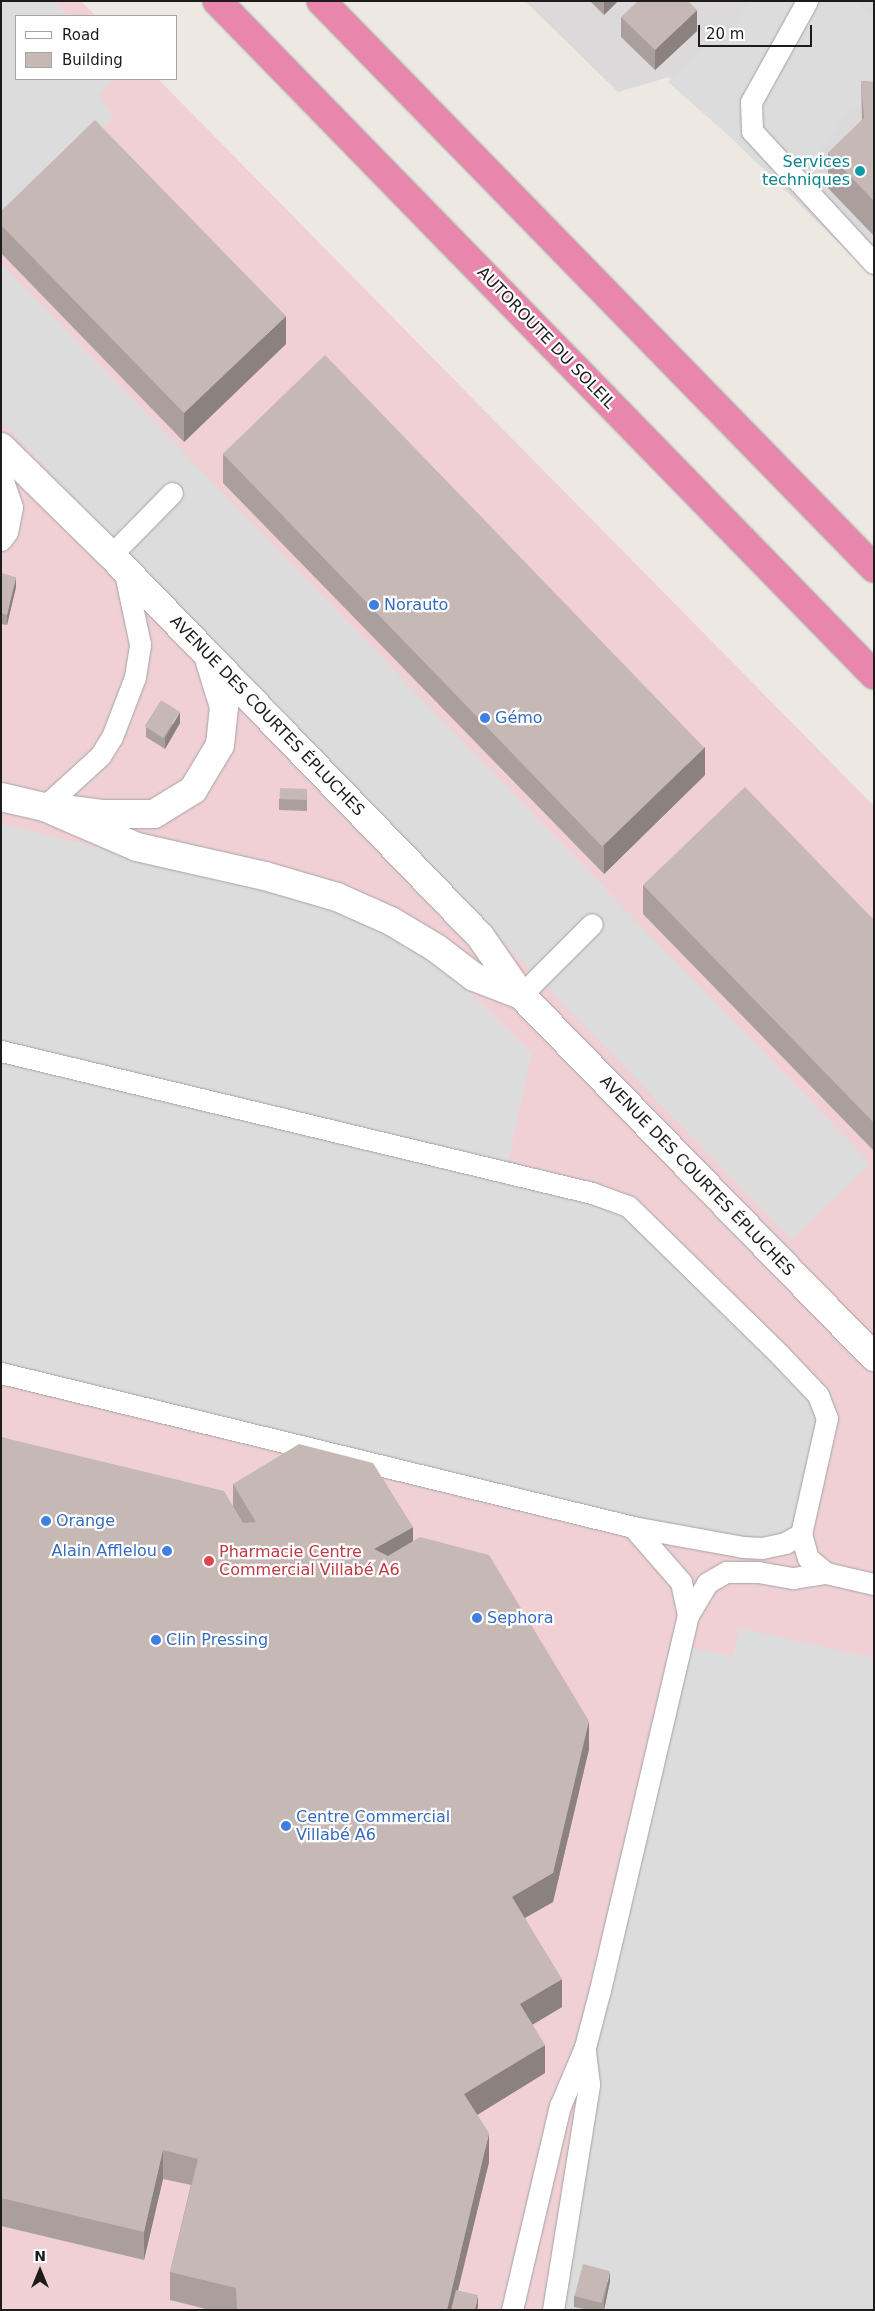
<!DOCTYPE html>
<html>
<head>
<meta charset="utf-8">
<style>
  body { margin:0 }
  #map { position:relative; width:875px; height:2311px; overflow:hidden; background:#eee8e2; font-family:"DejaVu Sans",sans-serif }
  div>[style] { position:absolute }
  .residential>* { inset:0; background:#dbd9da }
  .commercial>* { inset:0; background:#f0d0d5 }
  .parking>* { inset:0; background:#dcdcdc; transform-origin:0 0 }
  .roads { filter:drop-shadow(0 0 1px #a3a3a3) drop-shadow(0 0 1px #a3a3a3) }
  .lane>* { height:21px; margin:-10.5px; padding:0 10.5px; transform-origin:10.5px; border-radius:10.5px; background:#fff }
  .street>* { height:28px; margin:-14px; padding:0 14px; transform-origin:14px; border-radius:14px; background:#fff }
  .highway>* { height:28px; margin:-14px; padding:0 14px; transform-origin:14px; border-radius:14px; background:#e986ab }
  .wall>* { inset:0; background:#aa9f9c }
  .shaded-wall>* { inset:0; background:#8b827f }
  .building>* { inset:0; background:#c6b9b5; transform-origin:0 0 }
  .dots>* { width:14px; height:14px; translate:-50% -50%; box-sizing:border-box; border:2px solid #fff; border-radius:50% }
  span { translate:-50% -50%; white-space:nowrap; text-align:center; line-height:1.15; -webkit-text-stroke:4.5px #fff; paint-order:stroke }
  .culture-label { font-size:16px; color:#0d838f }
  .right { translate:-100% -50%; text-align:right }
  .street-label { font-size:16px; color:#1c1c1c }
  .shop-label { font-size:16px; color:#366cbe }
  .left { translate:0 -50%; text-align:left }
  .health-label { font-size:16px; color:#be3a42 }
  .frame { position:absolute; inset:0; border:2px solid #1c1c1c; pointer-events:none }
  .legend { position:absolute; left:15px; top:15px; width:162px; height:65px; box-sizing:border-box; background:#fff; border:1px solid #a4a4a4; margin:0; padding:6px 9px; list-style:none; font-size:15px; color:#1c1c1c }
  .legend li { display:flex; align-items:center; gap:10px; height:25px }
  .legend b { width:25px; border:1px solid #a4a4a4 }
  .north { position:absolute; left:15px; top:2246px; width:50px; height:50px; -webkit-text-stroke:4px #fff; paint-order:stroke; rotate:0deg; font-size:14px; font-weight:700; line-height:20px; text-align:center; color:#1c1c1c }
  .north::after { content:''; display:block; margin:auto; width:18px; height:22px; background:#1c1c1c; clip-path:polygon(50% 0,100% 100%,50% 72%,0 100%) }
  .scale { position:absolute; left:698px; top:25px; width:114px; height:22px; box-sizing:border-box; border:2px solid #1c1c1c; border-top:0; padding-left:6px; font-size:15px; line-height:18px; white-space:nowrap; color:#1c1c1c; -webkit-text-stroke:4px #fff; paint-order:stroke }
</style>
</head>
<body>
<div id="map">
  <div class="residential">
    <i style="clip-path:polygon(525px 1px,874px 1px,874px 277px,669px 77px,618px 92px)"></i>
  </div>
  <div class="commercial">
    <i style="clip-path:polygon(1px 1px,81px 1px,96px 16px,16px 16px,16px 79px,158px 79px,874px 806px,874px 2310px,1px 2310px)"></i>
  </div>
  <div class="parking">
    <i style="clip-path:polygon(1px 1px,53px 1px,69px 16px,16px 16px,16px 79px,113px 79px,99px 94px,113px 117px,1px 225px)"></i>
    <i style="clip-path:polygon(748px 1px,854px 1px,874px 21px,874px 100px,847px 112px,817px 158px,788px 188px,668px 82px,709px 43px,723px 49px)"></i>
    <i style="left:1px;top:263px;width:1252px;height:110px;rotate:46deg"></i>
    <i style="clip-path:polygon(1px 824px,255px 885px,334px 909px,383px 931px,427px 960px,466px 989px,532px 1053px,506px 1172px,628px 1206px,827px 1418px,801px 1534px,762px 1548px,1px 1373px)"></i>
    <i style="clip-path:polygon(739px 1628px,874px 1658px,874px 2310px,554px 2310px,585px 2047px,681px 1646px,733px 1656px)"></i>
  </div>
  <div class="roads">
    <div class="lane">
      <i style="left:807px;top:1px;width:115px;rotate:119deg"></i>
      <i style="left:751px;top:102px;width:29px;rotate:88deg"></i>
      <i style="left:752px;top:131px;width:180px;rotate:47.3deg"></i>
      <i style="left:1px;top:475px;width:34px;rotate:71deg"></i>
      <i style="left:12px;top:507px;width:25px;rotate:101deg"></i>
      <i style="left:7px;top:532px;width:10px;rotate:127deg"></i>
      <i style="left:111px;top:555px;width:87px;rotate:-45.5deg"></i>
      <i style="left:44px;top:807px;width:76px;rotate:-42.3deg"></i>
      <i style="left:100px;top:756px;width:22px;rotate:-58deg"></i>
      <i style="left:112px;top:737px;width:64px;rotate:-69deg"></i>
      <i style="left:135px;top:677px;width:33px;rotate:-81deg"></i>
      <i style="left:140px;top:644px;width:77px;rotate:-102deg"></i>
      <i style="left:521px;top:995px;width:100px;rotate:-45deg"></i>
      <i style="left:1px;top:1051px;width:608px;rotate:13.51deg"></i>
      <i style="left:592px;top:1193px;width:38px;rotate:20deg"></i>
      <i style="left:628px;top:1206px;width:213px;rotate:44.4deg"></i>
      <i style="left:780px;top:1355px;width:55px;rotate:46.5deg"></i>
      <i style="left:818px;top:1395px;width:25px;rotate:69deg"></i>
      <i style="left:827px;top:1418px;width:119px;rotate:102.6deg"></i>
      <i style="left:801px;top:1534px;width:25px;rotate:74deg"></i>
      <i style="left:808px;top:1558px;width:23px;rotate:40deg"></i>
      <i style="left:826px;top:1573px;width:49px;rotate:12.9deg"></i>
      <i style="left:1px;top:1373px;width:650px;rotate:13.69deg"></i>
      <i style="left:633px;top:1527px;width:112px;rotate:10.3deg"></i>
      <i style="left:743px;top:1547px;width:19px;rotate:3deg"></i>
      <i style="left:762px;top:1548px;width:24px;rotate:-12deg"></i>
      <i style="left:785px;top:1543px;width:18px;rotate:-29deg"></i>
      <i style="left:633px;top:1527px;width:73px;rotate:48.9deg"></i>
      <i style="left:681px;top:1582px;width:34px;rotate:78deg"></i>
      <i style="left:512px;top:2310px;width:210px;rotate:-76.8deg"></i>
      <i style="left:560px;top:2106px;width:64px;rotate:-67deg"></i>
      <i style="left:585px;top:2047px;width:59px;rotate:-75.3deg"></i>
      <i style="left:600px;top:1990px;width:385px;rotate:-76.8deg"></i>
      <i style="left:688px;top:1615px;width:37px;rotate:-59deg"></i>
      <i style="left:707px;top:1583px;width:22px;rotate:-30deg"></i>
      <i style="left:726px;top:1572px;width:32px"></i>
      <i style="left:758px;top:1572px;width:36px;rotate:10deg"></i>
      <i style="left:793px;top:1578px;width:33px;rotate:-9deg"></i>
      <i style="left:553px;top:2310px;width:229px;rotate:-80.9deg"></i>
      <i style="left:589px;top:2084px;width:35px;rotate:-97deg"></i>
    </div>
    <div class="street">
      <i style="left:1px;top:447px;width:154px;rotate:44.5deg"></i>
      <i style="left:111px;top:555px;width:530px;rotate:45.92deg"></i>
      <i style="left:480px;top:936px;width:72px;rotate:55.2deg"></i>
      <i style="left:521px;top:995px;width:506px;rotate:45.72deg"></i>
      <i style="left:1px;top:797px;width:44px;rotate:13.1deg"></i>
      <i style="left:44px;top:807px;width:101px;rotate:23.3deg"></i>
      <i style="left:137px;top:847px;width:131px;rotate:12.8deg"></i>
      <i style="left:265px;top:876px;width:75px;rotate:16.3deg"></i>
      <i style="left:337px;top:897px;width:59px;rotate:24deg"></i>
      <i style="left:391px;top:921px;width:52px;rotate:31deg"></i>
      <i style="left:436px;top:948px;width:48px;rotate:37.3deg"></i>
      <i style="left:474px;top:977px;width:50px;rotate:21deg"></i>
      <i style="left:71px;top:810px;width:31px;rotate:7deg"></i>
      <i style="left:102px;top:814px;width:52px"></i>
      <i style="left:154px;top:814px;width:46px;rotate:-31.6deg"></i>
      <i style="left:193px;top:790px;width:52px;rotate:-59deg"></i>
      <i style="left:220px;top:745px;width:38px;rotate:-84deg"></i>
      <i style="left:224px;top:707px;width:47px;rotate:-107.3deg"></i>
    </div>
    <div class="highway">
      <i style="left:217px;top:1px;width:941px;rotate:45.73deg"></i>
      <i style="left:321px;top:1px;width:792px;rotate:45.72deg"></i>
    </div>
  </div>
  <div class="wall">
    <i style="clip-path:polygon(590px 1px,618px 1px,604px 15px)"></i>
    <i style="clip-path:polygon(621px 17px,697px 31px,655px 70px,621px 37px)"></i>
    <i style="clip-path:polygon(861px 81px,874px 82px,874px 236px,828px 188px,828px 153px,862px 120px)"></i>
    <i style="clip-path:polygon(1px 211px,286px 344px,184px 442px,1px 253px)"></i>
    <i style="clip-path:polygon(223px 454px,705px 775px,604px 874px,223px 483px)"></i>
    <i style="clip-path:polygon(1px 573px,16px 587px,7px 625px,1px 624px)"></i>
    <i style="clip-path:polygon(180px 723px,165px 749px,146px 737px,146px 727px)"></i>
    <i style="clip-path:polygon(307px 789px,307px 811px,279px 810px,279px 799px)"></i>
    <i style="clip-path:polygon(643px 885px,874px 920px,874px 1151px,643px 914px)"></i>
    <i style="clip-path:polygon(1px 1437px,233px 1506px,233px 1484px,413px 1541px,589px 1749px,553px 1902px,525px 1918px,562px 2007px,532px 2025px,545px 2073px,477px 2115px,489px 2162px,458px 2291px,478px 2306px,477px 2310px,210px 2310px,170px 2300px,170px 2272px,191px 2185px,163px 2179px,144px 2260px,1px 2226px)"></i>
    <i style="clip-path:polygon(610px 2281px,604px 2310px,589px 2310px,574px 2307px,574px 2296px)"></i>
  </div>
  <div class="shaded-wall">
    <i style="clip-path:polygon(604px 1px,618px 1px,604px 15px)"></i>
    <i style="clip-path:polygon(697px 10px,697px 31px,655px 70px,655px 50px)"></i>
    <i style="clip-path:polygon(286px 316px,286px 344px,184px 442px,184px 413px)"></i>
    <i style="clip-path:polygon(16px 577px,16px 587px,7px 625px,7px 615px)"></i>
    <i style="clip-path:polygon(180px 712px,180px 723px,165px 749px,165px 738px)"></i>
    <i style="clip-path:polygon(705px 747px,705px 775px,604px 874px,604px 845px)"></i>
    <i style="clip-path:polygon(413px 1527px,413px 1555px,374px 1577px,374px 1549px)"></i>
    <i style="clip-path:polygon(589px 1721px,589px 1749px,553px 1902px,512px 1925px,512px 1897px)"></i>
    <i style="clip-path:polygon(562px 1979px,562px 2007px,520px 2032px,520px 2004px)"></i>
    <i style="clip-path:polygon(545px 2045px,545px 2073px,464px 2123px,464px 2094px)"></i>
    <i style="clip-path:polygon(489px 2133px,489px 2162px,453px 2310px,447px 2310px)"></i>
    <i style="clip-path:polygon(163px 2150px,163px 2179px,144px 2260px,144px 2232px)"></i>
    <i style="clip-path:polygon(610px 2271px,610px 2281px,604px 2310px,604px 2302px)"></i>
    <i style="clip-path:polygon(478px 2295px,478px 2306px,477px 2310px,475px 2310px)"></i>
  </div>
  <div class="building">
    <i style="clip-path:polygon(638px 1px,688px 1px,697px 10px,655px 50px,621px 17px)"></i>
    <i style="clip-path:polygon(861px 81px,874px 82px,874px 201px,828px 153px,864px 118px)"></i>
    <i style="clip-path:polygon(95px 120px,286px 316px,184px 413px,1px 225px,1px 211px)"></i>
    <i style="left:325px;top:355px;width:546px;height:142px;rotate:46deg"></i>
    <i style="clip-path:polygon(1px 573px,16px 577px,7px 615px,1px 613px)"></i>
    <i style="left:161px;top:700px;width:22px;height:31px;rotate:32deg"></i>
    <i style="clip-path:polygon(745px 787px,874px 920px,874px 1123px,643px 885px)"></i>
    <i style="left:280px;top:788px;width:27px;height:11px;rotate:2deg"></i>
    <i style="clip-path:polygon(1px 1437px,224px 1491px,243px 1523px,256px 1522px,233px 1484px,299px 1444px,373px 1463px,413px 1527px,374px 1549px,388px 1556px,420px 1537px,489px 1555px,589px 1721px,553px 1873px,512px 1897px,562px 1979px,520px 2004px,545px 2045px,464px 2094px,489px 2133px,447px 2310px,237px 2310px,236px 2288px,170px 2272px,198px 2159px,163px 2150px,144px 2232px,1px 2198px)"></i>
    <i style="left:583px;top:2264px;width:28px;height:33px;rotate:15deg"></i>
    <i style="clip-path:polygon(456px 2290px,478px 2295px,475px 2310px,451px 2310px)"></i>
  </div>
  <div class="dots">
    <i style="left:860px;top:171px;background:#0f9aa8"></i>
    <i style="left:374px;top:605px;background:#3f7fe0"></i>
    <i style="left:485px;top:718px;background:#3f7fe0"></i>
    <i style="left:46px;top:1521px;background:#3f7fe0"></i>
    <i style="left:167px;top:1551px;background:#3f7fe0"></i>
    <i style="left:209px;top:1561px;background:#e0444e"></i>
    <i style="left:477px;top:1618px;background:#3f7fe0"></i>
    <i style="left:156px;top:1640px;background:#3f7fe0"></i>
    <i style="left:286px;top:1826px;background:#3f7fe0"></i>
  </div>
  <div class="culture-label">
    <span class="right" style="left:850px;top:171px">Services<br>techniques</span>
  </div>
  <div class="street-label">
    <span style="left:546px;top:338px;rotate:46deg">AUTOROUTE DU SOLEIL</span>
    <span style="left:267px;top:716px;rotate:46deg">AVENUE DES COURTES ÉPLUCHES</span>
    <span style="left:697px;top:1176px;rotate:46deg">AVENUE DES COURTES ÉPLUCHES</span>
  </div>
  <div class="shop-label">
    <span class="left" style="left:384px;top:605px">Norauto</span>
    <span class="left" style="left:495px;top:718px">Gémo</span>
    <span class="left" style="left:56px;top:1521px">Orange</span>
    <span class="right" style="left:157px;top:1551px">Alain Afflelou</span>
    <span class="left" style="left:487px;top:1618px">Sephora</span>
    <span class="left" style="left:166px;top:1640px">Clin Pressing</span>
    <span class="left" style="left:296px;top:1826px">Centre Commercial<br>Villabé A6</span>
  </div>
  <div class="health-label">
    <span class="left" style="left:219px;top:1561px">Pharmacie Centre<br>Commercial Villabé A6</span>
  </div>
  <div class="frame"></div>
  <ul class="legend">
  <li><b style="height:6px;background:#fff"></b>Road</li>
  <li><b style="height:14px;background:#c6b9b5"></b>Building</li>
  </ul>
  <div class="north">N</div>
  <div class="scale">20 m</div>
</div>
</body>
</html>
